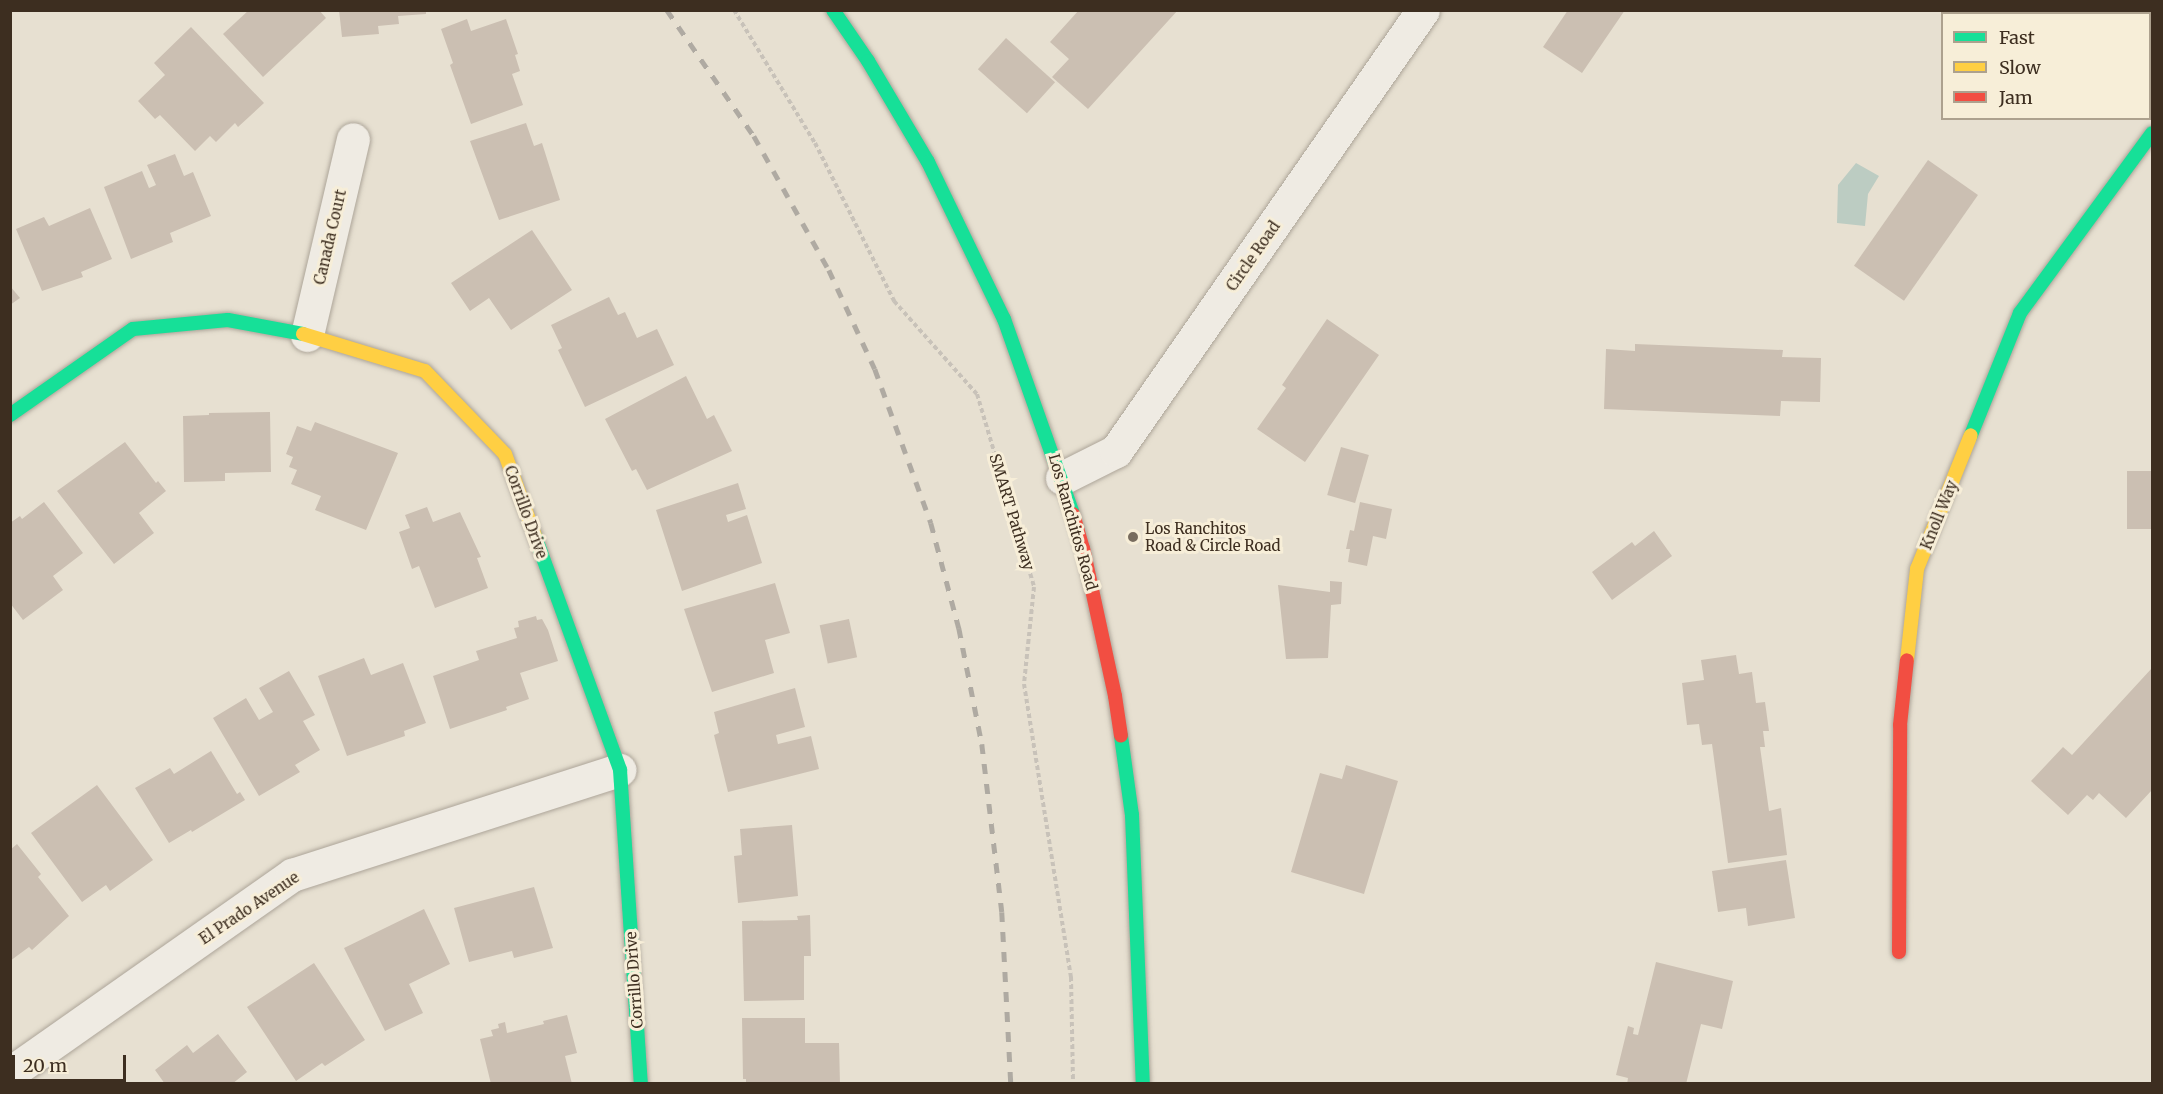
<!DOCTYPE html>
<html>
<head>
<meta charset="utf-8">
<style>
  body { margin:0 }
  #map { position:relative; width:2163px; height:1094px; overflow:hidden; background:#e7e0d1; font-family:Merriweather,serif }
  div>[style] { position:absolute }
  .water>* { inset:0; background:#bcccc2 }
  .building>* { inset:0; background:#cbbfb2; transform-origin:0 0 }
  .path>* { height:4px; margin-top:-2px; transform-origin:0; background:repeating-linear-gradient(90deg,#c8c2b9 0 4.5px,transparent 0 7.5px) }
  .roads { filter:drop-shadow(0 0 2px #ada599) drop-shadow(0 0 2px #ada599) }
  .street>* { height:33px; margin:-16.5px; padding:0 16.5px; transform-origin:16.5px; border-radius:16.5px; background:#efebe3 }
  .fast>* { height:14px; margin:-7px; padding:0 7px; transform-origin:7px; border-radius:7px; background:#16e098 }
  .slow>* { height:14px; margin:-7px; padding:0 7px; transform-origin:7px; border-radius:7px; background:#ffcf43 }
  .jam>* { height:14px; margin:-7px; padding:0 7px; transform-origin:7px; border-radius:7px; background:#f24e42 }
  .rail>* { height:4.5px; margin-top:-2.25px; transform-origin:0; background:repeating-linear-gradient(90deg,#afaaa2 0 10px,transparent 0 20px) }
  .dots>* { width:16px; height:16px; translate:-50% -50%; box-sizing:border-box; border:3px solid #f7eed8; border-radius:50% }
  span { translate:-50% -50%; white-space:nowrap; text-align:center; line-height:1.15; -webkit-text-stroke:6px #f7eed8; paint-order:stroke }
  .street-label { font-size:15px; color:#3d2e20 }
  .poi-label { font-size:15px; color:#3d2e20 }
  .left { translate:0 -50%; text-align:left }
  .frame { position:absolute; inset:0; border:12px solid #3d2e20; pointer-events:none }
  .legend { position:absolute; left:1941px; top:12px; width:210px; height:108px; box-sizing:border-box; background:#f7eed8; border:2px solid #ada18e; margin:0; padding:8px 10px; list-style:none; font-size:18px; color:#3d2e20 }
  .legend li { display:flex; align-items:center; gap:12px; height:30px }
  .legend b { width:30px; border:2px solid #ada18e }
  .scale { position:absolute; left:12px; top:1055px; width:114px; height:27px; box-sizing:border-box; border:3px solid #3d2e20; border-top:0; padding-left:8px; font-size:18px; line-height:21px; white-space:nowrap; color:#3d2e20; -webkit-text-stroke:4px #f7eed8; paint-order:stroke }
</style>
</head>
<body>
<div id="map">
  <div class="water">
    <i style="clip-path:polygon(1856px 163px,1879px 176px,1868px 194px,1865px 226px,1837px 223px,1838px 185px)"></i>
  </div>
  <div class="building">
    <i style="clip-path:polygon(249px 10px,319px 10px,326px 18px,263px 77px,223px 34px)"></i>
    <i style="clip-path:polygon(339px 10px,426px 10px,426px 14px,398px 16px,399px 24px,378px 26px,379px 34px,342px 37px)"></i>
    <i style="clip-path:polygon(1079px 10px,1178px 10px,1088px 109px,1052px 77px,1069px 59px,1050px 42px)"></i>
    <i style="clip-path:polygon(1568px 10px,1625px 10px,1582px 73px,1543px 47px)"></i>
    <i style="clip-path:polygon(467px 19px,471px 31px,506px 19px,518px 54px,515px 55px,520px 71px,512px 74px,523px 105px,471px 124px,450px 65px,453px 63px,441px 29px)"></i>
    <i style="clip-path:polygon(191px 27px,264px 103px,238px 127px,235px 123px,216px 142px,210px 136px,195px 151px,160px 115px,155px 119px,138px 101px,165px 75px,154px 63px)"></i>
    <i style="left:1006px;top:38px;width:66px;height:42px;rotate:42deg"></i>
    <i style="clip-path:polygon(526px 123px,534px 146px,542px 143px,560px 200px,499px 220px,470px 141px)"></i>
    <i style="clip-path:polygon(175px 154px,184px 176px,193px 172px,211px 216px,170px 233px,173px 242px,131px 259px,104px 187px,142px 171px,149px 188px,156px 185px,147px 165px)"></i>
    <i style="left:1928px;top:160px;width:61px;height:129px;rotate:35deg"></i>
    <i style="clip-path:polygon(90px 208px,112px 259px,81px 272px,83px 277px,42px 291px,16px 229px,44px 217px,49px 226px)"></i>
    <i style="clip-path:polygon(532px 230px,572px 290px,511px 330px,489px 298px,470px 311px,451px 283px)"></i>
    <i style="clip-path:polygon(10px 286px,20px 298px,10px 305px)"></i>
    <i style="clip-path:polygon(609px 297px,618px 315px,625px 312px,637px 338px,657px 329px,674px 365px,585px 407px,558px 350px,562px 348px,551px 325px)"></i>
    <i style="clip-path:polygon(1327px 319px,1379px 355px,1305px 462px,1257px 429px,1286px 388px,1282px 385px)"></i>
    <i style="clip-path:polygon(1635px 344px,1783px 350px,1782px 357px,1821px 358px,1820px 402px,1781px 401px,1780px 416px,1604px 409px,1606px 349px,1635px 351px)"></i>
    <i style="clip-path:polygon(686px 376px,707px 419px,714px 415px,732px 451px,647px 490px,636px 469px,632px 471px,605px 419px)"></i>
    <i style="clip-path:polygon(270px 412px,271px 472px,225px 473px,225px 481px,184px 482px,183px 416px,209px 415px,209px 413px)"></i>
    <i style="clip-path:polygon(315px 422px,398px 453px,366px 530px,315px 510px,321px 496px,291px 484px,297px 470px,289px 467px,293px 457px,286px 454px,297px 426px,311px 431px)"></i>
    <i style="clip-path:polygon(125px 442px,156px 483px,158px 481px,166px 491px,139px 513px,154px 533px,114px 564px,57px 491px)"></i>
    <i style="left:1341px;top:447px;width:29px;height:50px;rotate:16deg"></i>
    <i style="left:2127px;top:471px;width:25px;height:58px"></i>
    <i style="clip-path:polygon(738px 483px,746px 509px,726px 515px,728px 522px,747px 515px,762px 563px,682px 591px,656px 510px)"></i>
    <i style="clip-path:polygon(44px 502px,83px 553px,53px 576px,63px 590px,23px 620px,10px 603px,10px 523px,20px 516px,22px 519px)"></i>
    <i style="clip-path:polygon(1360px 502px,1392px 509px,1386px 539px,1373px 536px,1367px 566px,1348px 562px,1350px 549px,1346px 549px,1350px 530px,1354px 531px)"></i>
    <i style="clip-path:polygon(427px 507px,433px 522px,460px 512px,481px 557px,477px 558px,488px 588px,435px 608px,419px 566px,412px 569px,399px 532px,410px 528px,405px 515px)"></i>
    <i style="clip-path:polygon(1654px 531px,1672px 556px,1612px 600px,1592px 572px,1632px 542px,1635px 546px)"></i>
    <i style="clip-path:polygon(1330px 581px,1342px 582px,1341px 604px,1331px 605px,1328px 658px,1286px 659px,1278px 585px,1330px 592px)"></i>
    <i style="clip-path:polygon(775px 583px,790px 633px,765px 640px,774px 673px,712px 692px,684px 609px)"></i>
    <i style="clip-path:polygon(536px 616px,537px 620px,542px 619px,548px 630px,558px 661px,520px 673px,529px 699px,506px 707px,507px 710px,450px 729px,433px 676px,479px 660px,476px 651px,517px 638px,514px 628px,519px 627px,518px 621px)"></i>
    <i style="left:849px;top:619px;width:39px;height:30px;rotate:78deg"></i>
    <i style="clip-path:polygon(1736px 655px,1739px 674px,1752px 672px,1756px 703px,1765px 702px,1769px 731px,1763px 731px,1765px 747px,1760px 747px,1769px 811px,1781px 808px,1787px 855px,1728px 863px,1712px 744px,1702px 745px,1699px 724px,1687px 725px,1682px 683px,1704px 680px,1701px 660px)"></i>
    <i style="clip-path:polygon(364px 658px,371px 675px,403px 663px,426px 723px,404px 731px,405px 736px,347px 756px,318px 676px)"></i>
    <i style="clip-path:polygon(2152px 668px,2152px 790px,2126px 818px,2099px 793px,2093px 800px,2087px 795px,2068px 815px,2031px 781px,2063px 747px,2072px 755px)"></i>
    <i style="clip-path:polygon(289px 671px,315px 715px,303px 721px,320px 750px,295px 765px,300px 772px,259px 796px,213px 718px,246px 698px,259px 720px,273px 712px,259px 688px)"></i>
    <i style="clip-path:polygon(795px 688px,805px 727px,776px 735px,778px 744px,811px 736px,819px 769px,728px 792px,714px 735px,719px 733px,714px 712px)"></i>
    <i style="clip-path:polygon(211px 751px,237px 794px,240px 792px,245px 800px,192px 832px,191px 830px,169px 843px,135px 788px,170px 768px,174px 774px)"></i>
    <i style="clip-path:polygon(1346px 765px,1398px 781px,1364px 894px,1291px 872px,1320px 773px,1342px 779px)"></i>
    <i style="clip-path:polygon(97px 785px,153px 860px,110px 891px,106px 885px,82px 902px,31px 833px)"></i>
    <i style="clip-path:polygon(792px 825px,798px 896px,738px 903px,734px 856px,742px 855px,740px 829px)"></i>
    <i style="clip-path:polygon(17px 844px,41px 874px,38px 877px,69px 916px,32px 950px,29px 947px,10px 961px,10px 850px)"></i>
    <i style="clip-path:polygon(1786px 860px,1795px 918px,1748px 926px,1746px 908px,1718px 912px,1712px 871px)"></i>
    <i style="clip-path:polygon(534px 887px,553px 948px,514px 958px,512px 951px,469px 962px,454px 908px)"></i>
    <i style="clip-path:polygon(424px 909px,450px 964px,409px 984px,423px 1013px,385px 1031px,344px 948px)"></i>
    <i style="clip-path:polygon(810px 915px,811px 956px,804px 956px,804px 1000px,744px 1001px,742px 921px,798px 920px,797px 916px)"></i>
    <i style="clip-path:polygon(1656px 962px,1733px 981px,1722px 1029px,1701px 1024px,1686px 1084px,1627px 1084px,1628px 1078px,1616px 1075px,1628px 1026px,1634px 1028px,1633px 1034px,1638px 1035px)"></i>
    <i style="clip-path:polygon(314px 963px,365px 1040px,325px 1066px,322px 1063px,296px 1081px,247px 1007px)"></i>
    <i style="clip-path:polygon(567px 1015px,577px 1053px,565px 1056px,572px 1084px,491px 1084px,480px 1039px,493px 1036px,491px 1030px,499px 1028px,498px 1024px,505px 1022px,507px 1033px,544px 1024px,543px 1021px)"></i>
    <i style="clip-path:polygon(742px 1018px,805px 1018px,805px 1043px,839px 1043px,840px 1084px,746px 1084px,746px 1079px,743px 1079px)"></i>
    <i style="clip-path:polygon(218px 1034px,247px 1072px,232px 1084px,165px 1084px,155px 1070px,187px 1045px,193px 1053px)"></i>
  </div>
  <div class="path">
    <i style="left:734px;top:10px;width:156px;rotate:58.7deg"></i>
    <i style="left:815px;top:143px;width:177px;rotate:63.4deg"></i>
    <i style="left:894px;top:301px;width:125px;rotate:48.3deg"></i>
    <i style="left:977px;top:394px;width:201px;rotate:73.5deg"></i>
    <i style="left:1034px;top:587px;width:98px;rotate:95.9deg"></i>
    <i style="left:1024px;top:684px;width:297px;rotate:80.9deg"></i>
    <i style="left:1071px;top:977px;width:107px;rotate:88.9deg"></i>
  </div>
  <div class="roads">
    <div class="street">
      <i style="left:307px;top:335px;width:201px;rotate:-76.8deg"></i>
      <i style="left:1062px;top:478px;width:60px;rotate:-26.6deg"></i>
      <i style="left:1116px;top:451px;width:537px;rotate:-55.16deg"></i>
      <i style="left:10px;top:1073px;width:345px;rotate:-35.1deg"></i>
      <i style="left:292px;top:875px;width:344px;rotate:-17.8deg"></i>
    </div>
    <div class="fast">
      <i style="left:833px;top:10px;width:62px;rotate:55.5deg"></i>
      <i style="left:868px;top:61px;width:117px;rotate:59.3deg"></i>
      <i style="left:928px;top:162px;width:174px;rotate:64.2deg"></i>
      <i style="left:1004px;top:319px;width:207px;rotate:70.5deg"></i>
      <i style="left:10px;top:415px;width:150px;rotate:-35deg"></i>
      <i style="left:133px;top:329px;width:95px;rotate:-5.4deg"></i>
      <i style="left:228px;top:320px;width:76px;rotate:10.6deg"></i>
      <i style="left:1971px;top:435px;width:131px;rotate:-68.1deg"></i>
      <i style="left:2020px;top:313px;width:223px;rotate:-53.7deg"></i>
      <i style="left:535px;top:536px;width:249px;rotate:70deg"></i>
      <i style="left:620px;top:770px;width:315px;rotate:86.2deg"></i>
      <i style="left:1121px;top:736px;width:80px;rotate:82.1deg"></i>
      <i style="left:1132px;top:815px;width:269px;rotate:87.7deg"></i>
    </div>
    <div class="slow">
      <i style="left:303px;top:334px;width:127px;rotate:16.9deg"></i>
      <i style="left:425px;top:371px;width:115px;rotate:46.1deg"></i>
      <i style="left:505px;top:454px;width:87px;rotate:69.9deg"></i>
      <i style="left:1907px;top:660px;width:92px;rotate:-83.7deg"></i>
      <i style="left:1917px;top:569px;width:144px;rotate:-68.1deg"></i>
    </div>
    <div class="jam">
      <i style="left:1073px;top:514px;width:35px;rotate:74deg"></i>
      <i style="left:1083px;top:548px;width:151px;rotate:77.8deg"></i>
      <i style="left:1115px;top:696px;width:40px;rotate:81.5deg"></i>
      <i style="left:1899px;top:952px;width:227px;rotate:-89.7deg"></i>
      <i style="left:1900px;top:725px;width:65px;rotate:-83.9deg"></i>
    </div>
  </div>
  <div class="rail">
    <i style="left:667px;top:10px;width:153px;rotate:55.4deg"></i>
    <i style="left:754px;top:136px;width:154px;rotate:60.8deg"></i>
    <i style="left:829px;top:270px;width:109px;rotate:65.1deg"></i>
    <i style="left:875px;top:369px;width:164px;rotate:70deg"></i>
    <i style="left:931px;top:523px;width:109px;rotate:75.1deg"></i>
    <i style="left:959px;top:628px;width:118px;rotate:78.8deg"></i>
    <i style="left:982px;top:744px;width:169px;rotate:83.2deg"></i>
    <i style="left:1002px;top:912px;width:172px;rotate:87deg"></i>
  </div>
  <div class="dots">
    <i style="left:1133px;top:537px;background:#786c5e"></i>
  </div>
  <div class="street-label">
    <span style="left:330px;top:237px;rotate:-77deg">Canada Court</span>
    <span style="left:1253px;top:256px;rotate:-55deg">Circle Road</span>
    <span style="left:526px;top:512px;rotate:70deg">Corrillo Drive</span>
    <span style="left:1012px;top:512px;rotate:73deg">SMART Pathway</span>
    <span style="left:1939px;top:515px;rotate:-68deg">Knoll Way</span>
    <span style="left:1073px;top:522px;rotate:74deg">Los Ranchitos Road</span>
    <span style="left:249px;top:908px;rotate:-34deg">El Prado Avenue</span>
    <span style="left:634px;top:980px;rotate:-94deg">Corrillo Drive</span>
  </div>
  <div class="poi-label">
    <span class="left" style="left:1145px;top:537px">Los Ranchitos<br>Road &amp; Circle Road</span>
  </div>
  <div class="frame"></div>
  <ul class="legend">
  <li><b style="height:8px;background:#16e098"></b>Fast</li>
  <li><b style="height:8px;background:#ffcf43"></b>Slow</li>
  <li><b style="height:8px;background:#f24e42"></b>Jam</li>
  </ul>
  <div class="scale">20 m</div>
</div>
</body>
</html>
